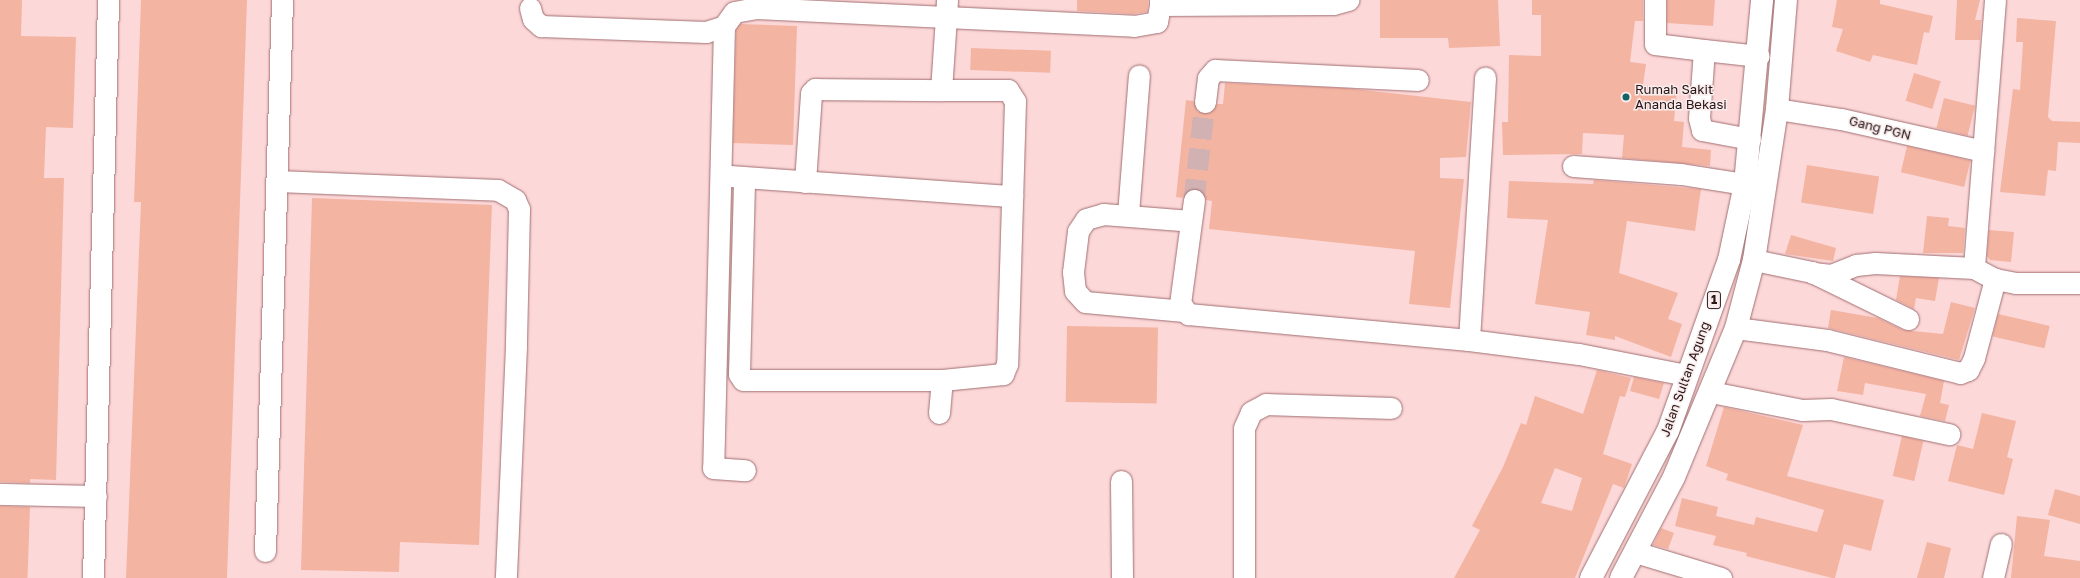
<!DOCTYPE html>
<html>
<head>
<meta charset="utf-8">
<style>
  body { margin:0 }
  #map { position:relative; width:2080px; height:578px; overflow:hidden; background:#fcd8d9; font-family:"Golos Text",sans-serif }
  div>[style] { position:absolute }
  .building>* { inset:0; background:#f4b4a2; transform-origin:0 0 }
  .minor-tunnel>* { height:21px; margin-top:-10.5px; transform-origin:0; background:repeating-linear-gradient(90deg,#d2b1b2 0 21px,transparent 0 31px) }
  .roads { filter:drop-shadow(0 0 1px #a26e70) drop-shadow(0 0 1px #a26e70) }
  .minor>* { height:21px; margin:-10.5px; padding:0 10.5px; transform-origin:10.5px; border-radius:10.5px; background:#fff }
  .highway>* { height:22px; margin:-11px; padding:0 11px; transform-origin:11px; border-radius:11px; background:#fff }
  .dots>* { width:11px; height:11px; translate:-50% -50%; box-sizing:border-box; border:2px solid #f8ecec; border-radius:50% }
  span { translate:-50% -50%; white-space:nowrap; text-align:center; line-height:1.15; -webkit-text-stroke:3px #f8ecec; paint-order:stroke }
  .shield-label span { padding:1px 3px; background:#f8ecec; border:1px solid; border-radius:3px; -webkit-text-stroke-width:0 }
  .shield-label { font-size:12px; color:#291516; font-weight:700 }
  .poi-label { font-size:13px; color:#291516 }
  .left { translate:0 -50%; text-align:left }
  .street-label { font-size:13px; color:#291516 }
</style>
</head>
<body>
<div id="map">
  <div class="building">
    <i style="clip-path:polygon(0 0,22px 0,21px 36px,76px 37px,73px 128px,46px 127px,44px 178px,64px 178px,56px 480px,30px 479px,30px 483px,0 482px)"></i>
    <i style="clip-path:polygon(141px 0,247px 0,227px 578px,126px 578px,141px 202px,134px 202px)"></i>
    <i style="clip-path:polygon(1077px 0,1148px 0,1148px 4px,1147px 12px,1133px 14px,1077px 11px)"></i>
    <i style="clip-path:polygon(1380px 0,1498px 0,1500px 46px,1449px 48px,1448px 38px,1380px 38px)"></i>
    <i style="clip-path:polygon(1532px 0,1643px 0,1643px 21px,1635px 21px,1630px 62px,1646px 64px,1643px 85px,1677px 89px,1674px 121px,1684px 122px,1682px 147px,1711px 150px,1710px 166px,1622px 158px,1624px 135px,1583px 133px,1582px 154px,1503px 155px,1502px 122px,1508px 122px,1509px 55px,1541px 56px,1541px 15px,1532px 15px)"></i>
    <i style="clip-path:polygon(1667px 0,1715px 0,1713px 26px,1667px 23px)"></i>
    <i style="clip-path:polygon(1837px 0,1880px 0,1880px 4px,1933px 16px,1929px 33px,1924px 32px,1917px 65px,1873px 55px,1870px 62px,1836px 51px,1843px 29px,1832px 27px)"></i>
    <i style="clip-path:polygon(1957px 0,1980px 0,1975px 20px,1981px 20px,1980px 40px,1955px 40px)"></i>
    <i style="clip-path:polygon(2017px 18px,2056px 21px,2048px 117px,2052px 121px,2080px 122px,2080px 143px,2058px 142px,2056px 171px,2048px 170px,2045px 196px,2000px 192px,2013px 89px,2020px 90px,2023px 42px,2016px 42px)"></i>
    <i style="clip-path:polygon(740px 24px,797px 26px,793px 145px,733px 143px,736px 30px)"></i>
    <i style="left:971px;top:48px;width:80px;height:22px;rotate:2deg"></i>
    <i style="left:1914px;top:73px;width:28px;height:29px;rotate:17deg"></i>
    <i style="clip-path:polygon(1225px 83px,1345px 88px,1471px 102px,1466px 157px,1440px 158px,1440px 178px,1464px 179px,1450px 308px,1409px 304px,1415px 251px,1209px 229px,1212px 201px,1206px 200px,1202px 191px,1195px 188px,1189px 189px,1182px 198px,1176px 197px,1186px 100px,1193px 101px,1198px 112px,1210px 113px,1217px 104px,1223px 104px)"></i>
    <i style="left:1944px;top:98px;width:32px;height:31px;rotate:14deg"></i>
    <i style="left:1907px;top:146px;width:65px;height:27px;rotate:13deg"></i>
    <i style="left:1807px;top:165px;width:73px;height:38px;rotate:9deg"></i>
    <i style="clip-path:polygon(1594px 180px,1701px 189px,1695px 231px,1627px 221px,1619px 273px,1678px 293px,1668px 319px,1682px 324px,1671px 357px,1615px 336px,1615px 340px,1586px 335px,1590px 312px,1535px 304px,1548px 220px,1507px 218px,1509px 181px,1593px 184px)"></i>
    <i style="clip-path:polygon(312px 198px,492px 205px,479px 545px,400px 542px,399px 572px,301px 570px)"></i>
    <i style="clip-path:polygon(1927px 216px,1949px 218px,1948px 226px,1965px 228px,1963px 253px,1923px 253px)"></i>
    <i style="clip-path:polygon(1989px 230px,2014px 232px,2011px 262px,1990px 260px,1987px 256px)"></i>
    <i style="clip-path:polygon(1791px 235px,1836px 248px,1833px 261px,1785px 254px)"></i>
    <i style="clip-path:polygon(1900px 276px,1939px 278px,1935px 301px,1916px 298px,1914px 309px,1896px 300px)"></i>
    <i style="clip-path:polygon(1951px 302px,1975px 308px,1959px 360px,1828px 328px,1831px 310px,1878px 318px,1903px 330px,1943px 334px)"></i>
    <i style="left:1998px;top:314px;width:53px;height:23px;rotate:13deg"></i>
    <i style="left:1067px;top:326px;width:91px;height:76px;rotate:1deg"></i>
    <i style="clip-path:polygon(1844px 357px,1944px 381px,1940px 403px,1949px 405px,1945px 421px,1920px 416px,1926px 394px,1865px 383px,1863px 395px,1837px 391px)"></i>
    <i style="clip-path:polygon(evenodd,1597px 370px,1631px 378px,1625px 397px,1620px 396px,1603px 454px,1632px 464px,1624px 488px,1613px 484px,1575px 578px,1454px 578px,1480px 530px,1472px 526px,1503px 467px,1521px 423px,1526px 425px,1535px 396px,1583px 414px,1597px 370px,1555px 468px,1582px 478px,1572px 511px,1541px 503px,1555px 468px)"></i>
    <i style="clip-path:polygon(1634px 377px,1664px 383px,1659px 399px,1630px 391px)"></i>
    <i style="clip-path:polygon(1724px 407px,1803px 425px,1787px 476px,1884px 500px,1871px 551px,1844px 544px,1835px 578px,1832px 578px,1746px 556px,1747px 553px,1713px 545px,1716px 536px,1675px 526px,1682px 498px,1718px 507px,1716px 516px,1754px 525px,1756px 517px,1817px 532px,1824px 510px,1726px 480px,1728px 474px,1706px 466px)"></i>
    <i style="clip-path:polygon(1982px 413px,2016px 421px,2007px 457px,2013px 459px,2004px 495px,1948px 481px,1957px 445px,1973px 449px)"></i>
    <i style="left:1902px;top:436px;width:22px;height:41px;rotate:13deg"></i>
    <i style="clip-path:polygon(2055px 489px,2080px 496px,2080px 524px,2048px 515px)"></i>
    <i style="left:0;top:506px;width:30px;height:72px;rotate:2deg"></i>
    <i style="clip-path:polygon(2017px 516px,2050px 520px,2044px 556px,2080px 561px,2080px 578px,2011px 578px)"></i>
    <i style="clip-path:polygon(1661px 528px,1674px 533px,1668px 549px,1653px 545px)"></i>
    <i style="clip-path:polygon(1927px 542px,1951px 548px,1944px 578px,1917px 578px)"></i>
  </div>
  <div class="minor-tunnel">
    <i style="left:1194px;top:200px;width:99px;rotate:-83.6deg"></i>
  </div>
  <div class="roads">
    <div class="minor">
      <i style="left:947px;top:0;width:17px;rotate:93deg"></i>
      <i style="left:946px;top:17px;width:188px;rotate:2.7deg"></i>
      <i style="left:1134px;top:26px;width:23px;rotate:-10deg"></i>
      <i style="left:1157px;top:22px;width:17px;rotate:-80deg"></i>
      <i style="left:1160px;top:0;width:5px;rotate:90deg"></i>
      <i style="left:1160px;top:5px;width:173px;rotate:-0.3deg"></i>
      <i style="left:1333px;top:4px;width:16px;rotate:-15deg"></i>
      <i style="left:1655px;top:0;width:44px;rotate:90deg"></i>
      <i style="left:1655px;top:44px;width:49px;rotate:7deg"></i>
      <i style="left:1995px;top:0;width:269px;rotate:94.5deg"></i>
      <i style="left:1974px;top:268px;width:24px;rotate:28deg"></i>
      <i style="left:1995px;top:279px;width:20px;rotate:11deg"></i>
      <i style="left:2015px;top:283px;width:65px"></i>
      <i style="left:530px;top:8px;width:11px;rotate:75deg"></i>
      <i style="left:533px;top:19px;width:11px;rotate:41deg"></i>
      <i style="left:541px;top:26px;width:165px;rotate:2.1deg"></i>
      <i style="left:706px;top:32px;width:19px;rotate:-18deg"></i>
      <i style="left:724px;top:26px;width:17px;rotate:-54deg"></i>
      <i style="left:734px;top:12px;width:22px;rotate:-10deg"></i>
      <i style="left:756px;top:8px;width:190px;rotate:2.7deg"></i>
      <i style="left:946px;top:17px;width:73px;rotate:93.9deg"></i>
      <i style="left:941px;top:90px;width:67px"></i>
      <i style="left:1008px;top:90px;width:13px;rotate:58deg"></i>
      <i style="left:1015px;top:101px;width:263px;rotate:91.7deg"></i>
      <i style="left:1007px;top:364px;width:11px;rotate:112deg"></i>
      <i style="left:1003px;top:374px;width:61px;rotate:174.4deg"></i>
      <i style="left:942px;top:380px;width:199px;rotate:180deg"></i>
      <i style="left:743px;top:380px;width:7px;rotate:-124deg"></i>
      <i style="left:739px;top:374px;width:196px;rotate:-88.5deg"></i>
      <i style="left:724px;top:26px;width:442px;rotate:91.4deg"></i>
      <i style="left:713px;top:468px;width:32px;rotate:4deg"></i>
      <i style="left:1205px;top:102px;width:24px;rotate:-83deg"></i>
      <i style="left:1208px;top:78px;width:11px;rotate:-49deg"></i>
      <i style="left:1215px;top:70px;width:203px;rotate:2.8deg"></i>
      <i style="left:1777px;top:109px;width:65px;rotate:8.9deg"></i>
      <i style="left:1841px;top:119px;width:146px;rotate:12.7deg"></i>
      <i style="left:1750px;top:139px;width:49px;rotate:-169.4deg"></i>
      <i style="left:1702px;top:130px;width:12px;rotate:-104deg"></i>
      <i style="left:1699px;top:118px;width:68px;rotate:-85.8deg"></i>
      <i style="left:1704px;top:50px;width:55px;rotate:6.2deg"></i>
      <i style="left:1573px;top:166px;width:108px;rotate:4.2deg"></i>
      <i style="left:1681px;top:174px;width:65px;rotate:8.9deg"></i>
      <i style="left:730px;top:176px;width:283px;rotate:4.1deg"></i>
      <i style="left:277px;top:181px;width:221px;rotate:2.3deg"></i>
      <i style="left:498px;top:190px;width:20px;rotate:30deg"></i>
      <i style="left:515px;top:200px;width:10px;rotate:66deg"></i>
      <i style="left:519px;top:209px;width:137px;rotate:91.3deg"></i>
      <i style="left:516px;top:346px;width:232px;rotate:92.5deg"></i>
      <i style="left:805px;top:182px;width:89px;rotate:-86.1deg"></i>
      <i style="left:811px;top:93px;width:6px;rotate:-45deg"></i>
      <i style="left:815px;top:89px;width:126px;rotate:0.5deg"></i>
      <i style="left:1194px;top:200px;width:104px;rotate:97.7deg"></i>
      <i style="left:1180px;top:303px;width:14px;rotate:54deg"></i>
      <i style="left:1188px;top:314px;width:282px;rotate:5.3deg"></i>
      <i style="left:1469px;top:340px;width:111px;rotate:7.3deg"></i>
      <i style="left:1579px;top:354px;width:109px;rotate:11.1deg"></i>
      <i style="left:1128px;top:214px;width:139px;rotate:-85.5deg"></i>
      <i style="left:1754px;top:260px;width:59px;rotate:11.7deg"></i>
      <i style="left:1812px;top:272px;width:107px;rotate:26.1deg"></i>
      <i style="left:1813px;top:273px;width:18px;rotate:6deg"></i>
      <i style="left:1831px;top:275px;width:27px;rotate:-22deg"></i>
      <i style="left:1856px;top:265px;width:19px;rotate:-6deg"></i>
      <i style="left:1875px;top:263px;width:99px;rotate:2.9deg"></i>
      <i style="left:1184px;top:311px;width:99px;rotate:-174.8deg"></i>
      <i style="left:1085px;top:302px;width:15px;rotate:-132deg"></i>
      <i style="left:1075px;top:291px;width:19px;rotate:-96deg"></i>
      <i style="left:1073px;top:272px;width:41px;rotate:-83deg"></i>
      <i style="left:1078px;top:231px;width:14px;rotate:-56deg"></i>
      <i style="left:1086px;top:219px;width:18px;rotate:-16deg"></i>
      <i style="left:1103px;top:214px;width:88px;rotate:4.5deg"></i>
      <i style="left:1736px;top:328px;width:92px;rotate:7.5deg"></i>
      <i style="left:1827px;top:340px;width:137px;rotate:13.9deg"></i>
      <i style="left:1960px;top:373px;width:9px;rotate:-21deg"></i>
      <i style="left:1968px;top:370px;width:13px;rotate:-63deg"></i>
      <i style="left:1974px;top:358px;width:82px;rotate:-75.1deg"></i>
      <i style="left:1469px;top:340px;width:263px;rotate:-86.5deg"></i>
      <i style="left:1711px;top:392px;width:93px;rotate:11.2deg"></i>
      <i style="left:1802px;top:410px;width:29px;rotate:-2deg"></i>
      <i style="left:1831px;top:409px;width:121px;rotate:12deg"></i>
      <i style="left:939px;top:413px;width:33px;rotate:-85deg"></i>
      <i style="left:1121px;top:481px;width:97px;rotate:89.4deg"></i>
      <i style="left:0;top:494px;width:96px;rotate:1.2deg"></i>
      <i style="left:265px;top:551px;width:551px;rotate:-88.23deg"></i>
      <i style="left:1635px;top:552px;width:90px;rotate:16.8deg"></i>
      <i style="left:93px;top:578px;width:578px;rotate:-88.51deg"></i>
      <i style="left:1244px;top:578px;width:150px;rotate:-90deg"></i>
      <i style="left:1244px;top:428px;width:17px;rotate:-66deg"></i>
      <i style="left:1251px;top:412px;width:17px;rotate:-28deg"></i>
      <i style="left:1266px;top:404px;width:125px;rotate:1.8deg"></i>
      <i style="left:1993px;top:578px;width:35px;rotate:-77deg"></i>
    </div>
    <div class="highway">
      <i style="left:1591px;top:578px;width:166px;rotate:-62.4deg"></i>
      <i style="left:1668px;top:431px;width:182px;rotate:-70.4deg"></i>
      <i style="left:1729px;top:260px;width:78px;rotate:-78.1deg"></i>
      <i style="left:1745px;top:184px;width:185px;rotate:-84.7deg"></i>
      <i style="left:1621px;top:578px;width:114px;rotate:-62.3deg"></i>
      <i style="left:1674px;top:477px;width:161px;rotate:-67.4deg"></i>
      <i style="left:1736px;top:328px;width:70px;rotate:-75.2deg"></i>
      <i style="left:1754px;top:260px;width:153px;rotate:-81.3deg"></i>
      <i style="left:1777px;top:109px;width:109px;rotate:-85.3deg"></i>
    </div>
  </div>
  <div class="dots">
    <i style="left:1626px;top:97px;background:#136364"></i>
  </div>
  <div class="shield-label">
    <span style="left:1714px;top:300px">1</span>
  </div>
  <div class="poi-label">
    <span class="left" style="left:1635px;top:97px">Rumah Sakit<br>Ananda Bekasi</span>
  </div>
  <div class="street-label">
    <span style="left:1880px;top:128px;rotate:14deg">Gang PGN</span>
    <span style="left:1685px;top:379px;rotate:-70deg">Jalan Sultan Agung</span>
  </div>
</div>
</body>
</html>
